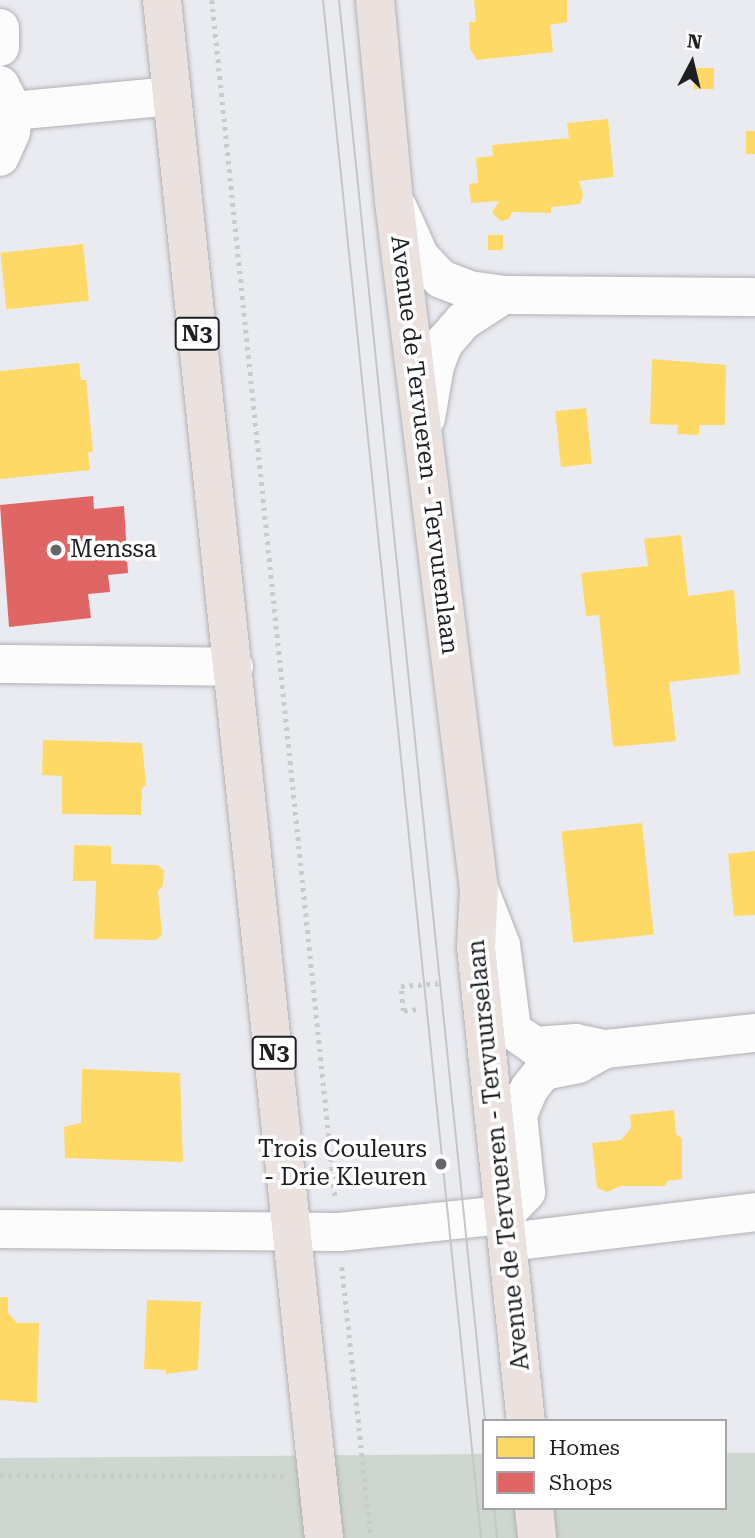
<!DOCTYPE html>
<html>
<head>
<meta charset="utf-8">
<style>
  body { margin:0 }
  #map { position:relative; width:755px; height:1538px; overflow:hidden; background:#eaebf1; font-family:"Roboto Serif",serif }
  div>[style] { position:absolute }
  .green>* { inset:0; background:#cdd7cf }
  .homes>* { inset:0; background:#ffd966; transform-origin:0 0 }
  .shops>* { inset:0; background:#e06666 }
  .path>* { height:4.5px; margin-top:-2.25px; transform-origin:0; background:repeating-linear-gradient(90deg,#c9cacb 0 3.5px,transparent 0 8.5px) }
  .roads { filter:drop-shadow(0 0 2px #b0b1b5) drop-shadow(0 0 2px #b0b1b5) }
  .minor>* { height:38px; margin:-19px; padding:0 19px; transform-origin:19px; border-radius:19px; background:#fcfcfd }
  .major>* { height:38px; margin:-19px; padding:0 19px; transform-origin:19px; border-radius:19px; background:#ebe2e0 }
  .tram>* { height:2px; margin:-1px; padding:0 1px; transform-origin:1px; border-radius:1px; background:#c5c6c7 }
  .dots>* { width:19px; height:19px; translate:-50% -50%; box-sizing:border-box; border:4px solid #fff; border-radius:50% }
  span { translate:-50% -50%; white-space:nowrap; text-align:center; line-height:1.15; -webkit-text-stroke:7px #fff; paint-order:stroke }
  .shield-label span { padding:2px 5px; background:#fff; border:2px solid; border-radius:5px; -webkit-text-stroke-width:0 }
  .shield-label { font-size:23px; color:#1e1f22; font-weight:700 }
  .street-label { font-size:24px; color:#1e1f22 }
  .poi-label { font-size:24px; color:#1e1f22 }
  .left { translate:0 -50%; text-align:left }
  .right { translate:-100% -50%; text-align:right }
  .legend { position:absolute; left:482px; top:1419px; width:245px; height:91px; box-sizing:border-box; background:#fff; border:2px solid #a5a5a7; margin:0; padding:9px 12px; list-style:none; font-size:21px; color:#1e1f22 }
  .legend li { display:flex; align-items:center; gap:14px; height:35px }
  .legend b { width:35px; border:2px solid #a5a5a7 }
  .north { position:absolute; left:657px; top:28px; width:70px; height:70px; -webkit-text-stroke:5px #fff; paint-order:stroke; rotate:7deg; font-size:19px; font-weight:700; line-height:28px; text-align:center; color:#1e1f22 }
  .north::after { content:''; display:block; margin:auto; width:24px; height:32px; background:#1e1f22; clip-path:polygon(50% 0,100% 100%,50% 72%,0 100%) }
</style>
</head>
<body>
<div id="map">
  <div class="green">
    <i style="clip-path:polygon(725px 1453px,755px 1453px,755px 1538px,0 1538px,0 1458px,484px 1454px,484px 1508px,725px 1508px)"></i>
  </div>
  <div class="homes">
    <i style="clip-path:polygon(474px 0,567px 0,567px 22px,550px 25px,553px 52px,477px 60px,470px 49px,469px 22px,476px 22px)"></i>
    <i style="left:694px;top:68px;width:20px;height:21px"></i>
    <i style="clip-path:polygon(608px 119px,614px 177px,579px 181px,583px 195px,580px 204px,551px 207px,551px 213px,512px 212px,509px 219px,501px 221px,492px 213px,499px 201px,471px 203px,469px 184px,478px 183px,476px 158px,493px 156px,492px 145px,569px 138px,567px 123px)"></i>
    <i style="left:746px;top:131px;width:9px;height:23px"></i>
    <i style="left:488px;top:235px;width:15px;height:15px"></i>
    <i style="left:83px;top:244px;width:57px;height:83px;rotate:84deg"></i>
    <i style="clip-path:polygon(652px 359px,726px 365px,725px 425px,699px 425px,699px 435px,677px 434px,678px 425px,650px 424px)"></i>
    <i style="clip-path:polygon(79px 363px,81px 380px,86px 380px,93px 452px,88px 452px,90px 470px,0 479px,0 371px)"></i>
    <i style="left:586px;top:408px;width:56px;height:31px;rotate:84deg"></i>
    <i style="clip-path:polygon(681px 535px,688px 596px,734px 590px,740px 674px,669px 682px,676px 741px,613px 747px,599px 615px,586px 616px,581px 573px,648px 566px,644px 539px)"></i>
    <i style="clip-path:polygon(43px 740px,142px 743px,146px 785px,142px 788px,141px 815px,62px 814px,62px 776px,42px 775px)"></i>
    <i style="left:642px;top:823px;width:112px;height:81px;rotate:84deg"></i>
    <i style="clip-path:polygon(74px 845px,111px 846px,111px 864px,158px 865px,164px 871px,163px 886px,158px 891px,162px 935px,156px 940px,94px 939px,96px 881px,73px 881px)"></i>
    <i style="clip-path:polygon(755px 851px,755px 915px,734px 916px,728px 854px)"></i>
    <i style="clip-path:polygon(82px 1069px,180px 1073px,183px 1162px,65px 1158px,64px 1127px,81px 1123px)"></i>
    <i style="clip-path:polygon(674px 1110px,676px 1134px,682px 1138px,682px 1179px,667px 1181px,665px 1186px,621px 1186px,607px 1192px,597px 1188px,592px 1143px,621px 1140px,631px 1128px,630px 1115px)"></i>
    <i style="clip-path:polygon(0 1297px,8px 1297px,8px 1313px,17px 1323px,39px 1323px,37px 1403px,0 1400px)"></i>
    <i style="clip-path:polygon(147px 1300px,201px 1302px,198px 1370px,166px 1374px,166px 1370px,144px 1369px)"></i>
  </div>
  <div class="shops">
    <i style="clip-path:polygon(93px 496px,94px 509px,124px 506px,128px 573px,108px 575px,110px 592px,88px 594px,91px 618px,9px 627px,0 505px)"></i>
  </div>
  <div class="path">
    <i style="left:212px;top:0;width:1202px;rotate:84.13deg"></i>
    <i style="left:416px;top:1010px;width:13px;rotate:176deg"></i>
    <i style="left:403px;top:1011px;width:25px;rotate:-95deg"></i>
    <i style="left:401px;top:986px;width:41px;rotate:-4.2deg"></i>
    <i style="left:342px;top:1267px;width:273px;rotate:83.9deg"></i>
    <i style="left:0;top:1475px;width:283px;rotate:0.2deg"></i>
  </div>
  <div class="roads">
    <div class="minor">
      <i style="left:0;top:28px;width:19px;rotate:90deg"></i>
      <i style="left:0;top:85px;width:29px;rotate:63deg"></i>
      <i style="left:13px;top:111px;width:21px;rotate:95deg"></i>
      <i style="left:11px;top:132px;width:27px;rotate:114deg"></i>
      <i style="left:13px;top:111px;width:159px;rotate:-5.4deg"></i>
      <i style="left:398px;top:208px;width:54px;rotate:65.8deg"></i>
      <i style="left:420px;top:257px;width:30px;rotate:46deg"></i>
      <i style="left:441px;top:279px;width:30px;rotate:21deg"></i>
      <i style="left:469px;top:290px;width:34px;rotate:8deg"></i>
      <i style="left:503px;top:295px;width:252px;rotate:0.5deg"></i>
      <i style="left:426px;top:418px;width:53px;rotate:-80.2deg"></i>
      <i style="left:435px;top:366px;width:25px;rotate:-69deg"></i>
      <i style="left:444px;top:343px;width:29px;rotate:-49deg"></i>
      <i style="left:463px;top:321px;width:48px;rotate:-33deg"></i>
      <i style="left:0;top:664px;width:234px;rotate:0.7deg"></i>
      <i style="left:479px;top:889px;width:60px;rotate:68.6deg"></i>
      <i style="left:501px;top:945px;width:86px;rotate:82.6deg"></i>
      <i style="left:512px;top:1030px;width:28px;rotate:35deg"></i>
      <i style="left:535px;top:1046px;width:41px;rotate:-4.2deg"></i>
      <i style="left:576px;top:1043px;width:30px;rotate:12deg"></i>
      <i style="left:605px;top:1049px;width:151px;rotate:-6.1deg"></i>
      <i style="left:0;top:1229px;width:339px;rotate:0.5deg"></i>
      <i style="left:339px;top:1232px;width:166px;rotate:-5.9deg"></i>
      <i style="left:504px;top:1215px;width:32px;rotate:-46deg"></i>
      <i style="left:526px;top:1192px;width:77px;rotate:-95.9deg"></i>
      <i style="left:518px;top:1115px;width:28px;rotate:-67deg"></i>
      <i style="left:529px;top:1089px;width:23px;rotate:-52deg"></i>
      <i style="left:543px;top:1071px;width:36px;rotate:-11deg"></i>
      <i style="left:578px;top:1064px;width:31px;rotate:-29deg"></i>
      <i style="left:508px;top:1242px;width:249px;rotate:-6.9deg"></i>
    </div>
    <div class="major">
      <i style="left:162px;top:0;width:1547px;rotate:83.99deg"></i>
      <i style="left:375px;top:0;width:202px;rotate:84.6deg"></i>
      <i style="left:394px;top:201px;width:693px;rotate:82.96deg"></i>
      <i style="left:479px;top:889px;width:58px;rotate:93deg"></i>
      <i style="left:476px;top:947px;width:477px;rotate:84deg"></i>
      <i style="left:534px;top:1508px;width:30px;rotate:84deg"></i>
    </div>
  </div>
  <div class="tram">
    <i style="left:323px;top:0;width:1546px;rotate:84.13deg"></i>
    <i style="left:339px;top:0;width:1428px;rotate:84.13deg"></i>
    <i style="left:494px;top:1508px;width:30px;rotate:84deg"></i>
  </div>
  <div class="dots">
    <i style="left:56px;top:550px;background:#65666a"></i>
    <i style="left:441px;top:1164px;background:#65666a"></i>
  </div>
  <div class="shield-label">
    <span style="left:197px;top:334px">N3</span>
    <span style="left:274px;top:1053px">N3</span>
  </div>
  <div class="street-label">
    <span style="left:424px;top:445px;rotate:83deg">Avenue de Tervueren - Tervurenlaan</span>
    <span style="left:499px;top:1155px;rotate:-96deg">Avenue de Tervueren - Tervuurselaan</span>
  </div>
  <div class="poi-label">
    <span class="left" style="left:70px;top:550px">Menssa</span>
    <span class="right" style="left:427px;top:1164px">Trois Couleurs<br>- Drie Kleuren</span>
  </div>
  <ul class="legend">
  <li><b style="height:19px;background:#ffd966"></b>Homes</li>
  <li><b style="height:19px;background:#e06666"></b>Shops</li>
  </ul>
  <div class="north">N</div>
</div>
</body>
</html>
